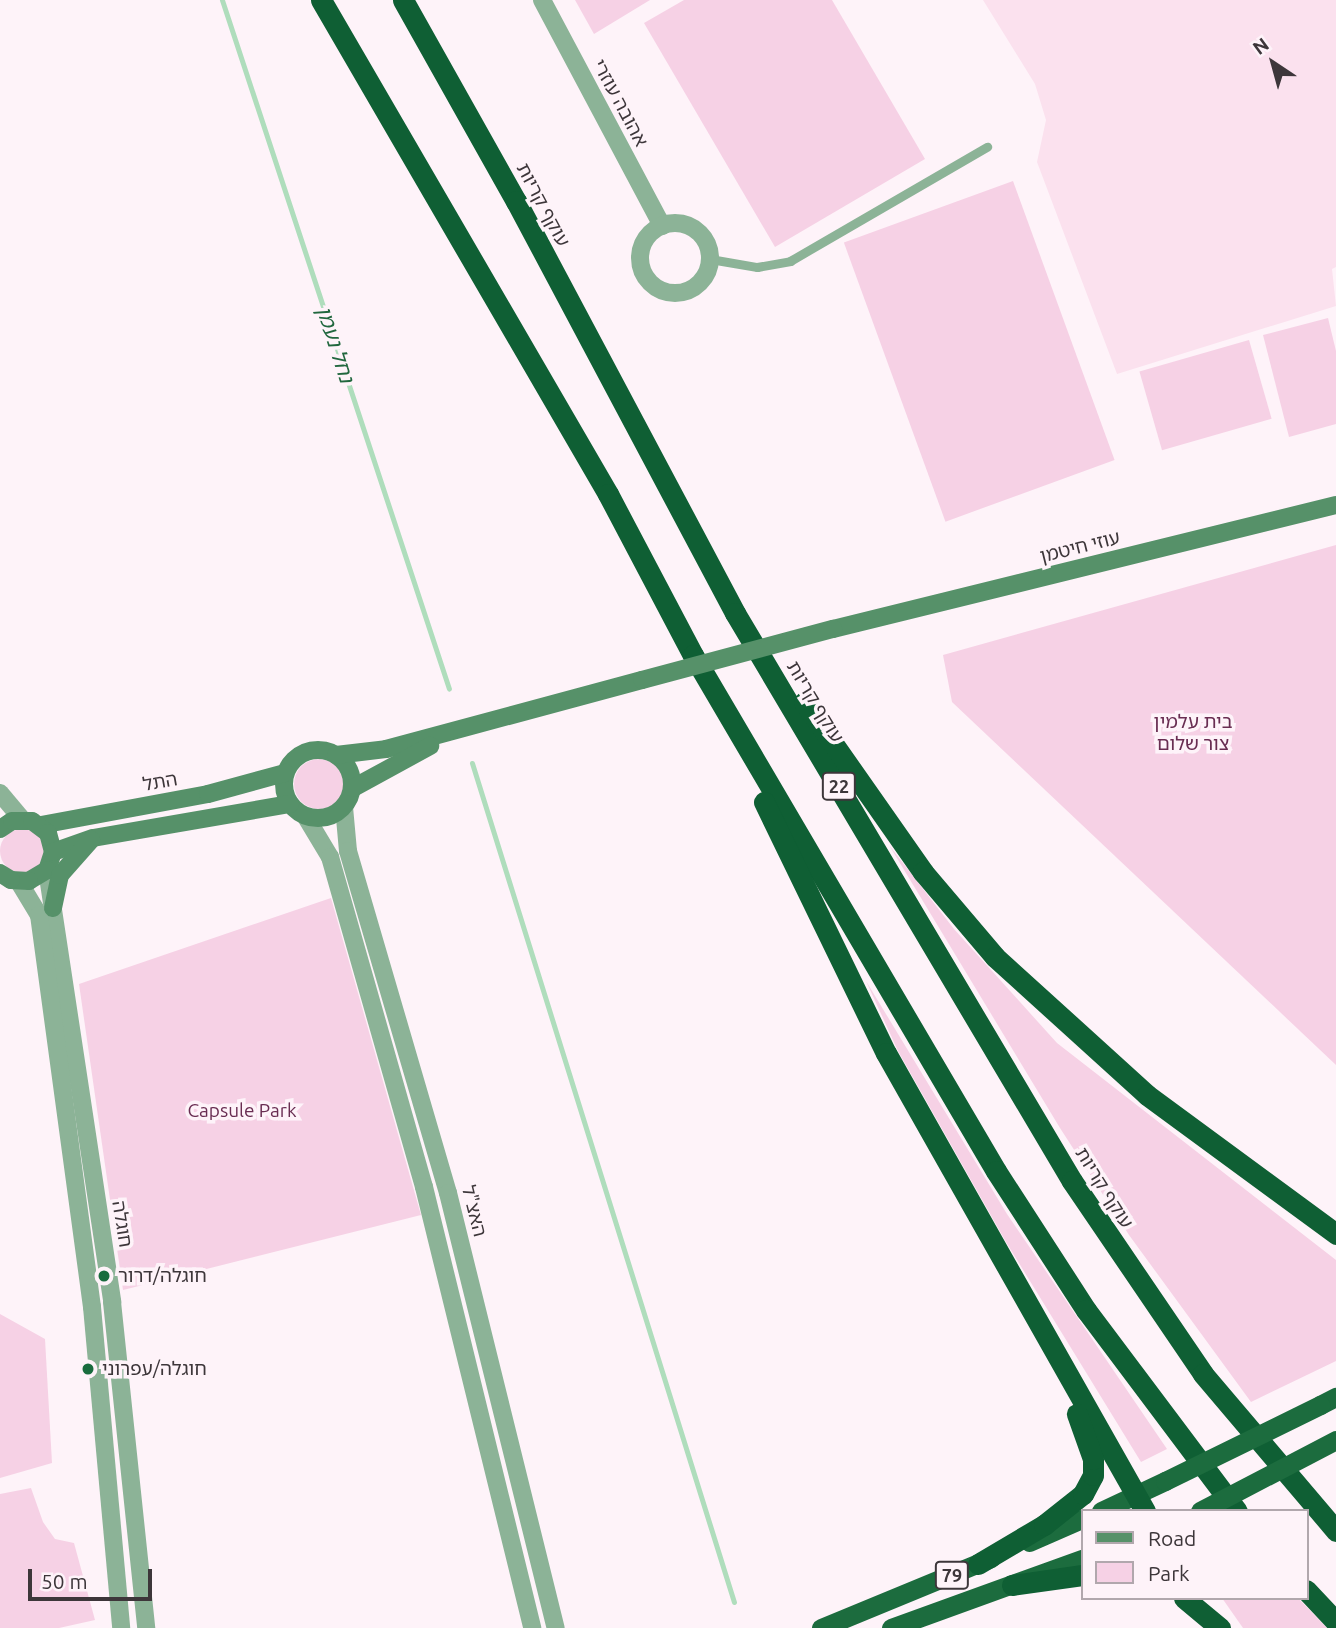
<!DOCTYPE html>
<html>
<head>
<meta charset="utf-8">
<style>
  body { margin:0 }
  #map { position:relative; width:1336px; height:1628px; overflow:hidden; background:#fef3f9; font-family:Ubuntu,"Noto Sans Hebrew",sans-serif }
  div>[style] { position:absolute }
  .built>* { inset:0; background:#fbe1ee }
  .green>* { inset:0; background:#f6d1e5; transform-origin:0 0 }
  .round { border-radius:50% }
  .stream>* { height:5px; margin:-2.5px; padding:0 2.5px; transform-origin:2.5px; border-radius:2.5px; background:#afddbc }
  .service>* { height:9px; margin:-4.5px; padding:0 4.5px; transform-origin:4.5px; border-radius:4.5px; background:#8cb397 }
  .minor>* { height:18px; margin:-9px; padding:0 9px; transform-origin:9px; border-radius:9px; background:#8cb397 }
  .minor>.ring { margin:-9px; padding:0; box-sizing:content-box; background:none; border:18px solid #8cb397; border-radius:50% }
  .tertiary>* { height:18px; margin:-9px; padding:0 9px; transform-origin:9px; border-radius:9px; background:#8cb397 }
  .secondary>* { height:18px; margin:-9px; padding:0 9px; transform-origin:9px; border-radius:9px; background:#569169 }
  .secondary>.ring { margin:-9px; padding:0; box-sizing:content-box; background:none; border:18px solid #569169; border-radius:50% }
  .trunk>* { height:19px; margin:-9.5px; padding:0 9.5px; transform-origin:9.5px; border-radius:9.5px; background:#1c6c3e }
  .motorway>* { height:21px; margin:-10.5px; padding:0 10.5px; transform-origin:10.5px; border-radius:10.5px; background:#0f5f34 }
  .secondary-bridge>* { height:18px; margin:-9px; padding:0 9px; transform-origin:9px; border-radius:9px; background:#569169 }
  .trunk-bridge>* { height:19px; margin:-9.5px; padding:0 9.5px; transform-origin:9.5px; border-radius:9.5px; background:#1c6c3e }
  .dots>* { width:19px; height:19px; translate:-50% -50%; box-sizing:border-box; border:4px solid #fef3f9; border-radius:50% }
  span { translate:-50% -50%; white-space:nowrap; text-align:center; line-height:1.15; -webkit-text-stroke:7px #fef3f9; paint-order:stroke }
  .shield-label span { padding:2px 5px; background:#fef3f9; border:2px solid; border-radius:5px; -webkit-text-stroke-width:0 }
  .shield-label { font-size:18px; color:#3d363a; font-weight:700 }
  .street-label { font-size:19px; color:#3d363a }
  .park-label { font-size:19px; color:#692d52 }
  .poi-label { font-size:19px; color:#3d363a }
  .left { translate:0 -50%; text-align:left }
  .water-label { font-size:21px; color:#21673e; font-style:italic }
  .legend { position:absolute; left:1081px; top:1509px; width:228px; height:91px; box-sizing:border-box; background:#fef3f9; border:2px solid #b1a7ad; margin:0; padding:9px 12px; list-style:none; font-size:21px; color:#3d363a }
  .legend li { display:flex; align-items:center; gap:14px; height:35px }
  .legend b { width:35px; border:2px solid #b1a7ad }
  .north { position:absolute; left:1238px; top:28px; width:70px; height:70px; -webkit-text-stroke:5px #fef3f9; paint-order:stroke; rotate:324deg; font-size:19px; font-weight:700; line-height:28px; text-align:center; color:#3d363a }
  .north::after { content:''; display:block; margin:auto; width:24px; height:32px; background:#3d363a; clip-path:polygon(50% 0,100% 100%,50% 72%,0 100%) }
  .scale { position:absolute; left:28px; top:1569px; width:124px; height:32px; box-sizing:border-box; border:4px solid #3d363a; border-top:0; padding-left:9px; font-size:21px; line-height:24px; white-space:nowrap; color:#3d363a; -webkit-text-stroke:5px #fef3f9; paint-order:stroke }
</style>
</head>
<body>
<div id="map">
  <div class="built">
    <i style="clip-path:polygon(983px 0,1336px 0,1336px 267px,1332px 269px,1336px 306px,1117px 374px,1037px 162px,1046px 120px,1035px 84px)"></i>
  </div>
  <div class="green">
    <i style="clip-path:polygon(575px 0,650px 0,594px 34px)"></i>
    <i style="clip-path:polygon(684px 0,832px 0,925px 159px,775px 247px,644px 23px)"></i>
    <i style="left:1013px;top:181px;width:297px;height:180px;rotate:70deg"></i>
    <i style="clip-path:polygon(1328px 318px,1336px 351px,1336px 424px,1289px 437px,1263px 335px)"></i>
    <i style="left:1249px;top:340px;width:82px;height:114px;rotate:74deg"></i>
    <i style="clip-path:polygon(1336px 545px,1336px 1065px,952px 702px,943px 655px)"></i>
    <i class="round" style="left:294px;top:759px;width:50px;height:50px"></i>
    <i class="round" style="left:0;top:829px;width:44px;height:44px"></i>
    <i style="clip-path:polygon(889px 845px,954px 929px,1057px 1043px,1336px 1260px,1336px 1361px,1251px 1402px,1129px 1235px,1060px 1128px)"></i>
    <i style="clip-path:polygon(331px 898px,421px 1215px,123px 1290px,79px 984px)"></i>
    <i style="clip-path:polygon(866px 981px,1007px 1214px,1167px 1449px,1141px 1462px,1006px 1242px,898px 1051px)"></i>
    <i style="clip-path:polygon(0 1314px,45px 1339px,52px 1463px,0 1478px)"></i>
    <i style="clip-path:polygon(31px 1488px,43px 1522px,55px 1539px,74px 1543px,95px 1620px,59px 1628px,0 1628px,0 1494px)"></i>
    <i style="clip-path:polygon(1222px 1598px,1298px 1598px,1327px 1628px,1243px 1628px)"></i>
  </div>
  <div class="stream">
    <i style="left:222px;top:0;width:725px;rotate:71.76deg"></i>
    <i style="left:472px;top:763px;width:879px;rotate:72.66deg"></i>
  </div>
  <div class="service">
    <i style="left:710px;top:259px;width:48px;rotate:9.7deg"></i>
    <i style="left:757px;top:267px;width:34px;rotate:-10deg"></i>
    <i style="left:790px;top:261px;width:228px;rotate:-30.1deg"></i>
  </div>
  <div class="minor">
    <i style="left:542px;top:0;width:256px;rotate:62deg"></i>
    <i class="ring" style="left:640px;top:223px;width:52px;height:52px"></i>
    <i style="left:0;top:793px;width:34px;rotate:50deg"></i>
  </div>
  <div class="tertiary">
    <i style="left:344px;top:807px;width:44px;rotate:84.8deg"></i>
    <i style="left:348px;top:851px;width:356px;rotate:73.7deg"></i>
    <i style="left:448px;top:1193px;width:448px;rotate:76.1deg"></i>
    <i style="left:306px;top:817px;width:47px;rotate:59deg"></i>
    <i style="left:330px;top:857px;width:343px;rotate:74.1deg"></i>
    <i style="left:424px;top:1187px;width:454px;rotate:76.2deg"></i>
    <i style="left:47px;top:870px;width:437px;rotate:81.4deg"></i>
    <i style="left:112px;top:1302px;width:328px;rotate:84deg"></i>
    <i style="left:19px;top:882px;width:39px;rotate:59deg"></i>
    <i style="left:39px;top:915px;width:396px;rotate:82.3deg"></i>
    <i style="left:92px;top:1307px;width:322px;rotate:84.8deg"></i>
  </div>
  <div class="secondary">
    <i style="left:833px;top:629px;width:518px;rotate:-13.85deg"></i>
    <i class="ring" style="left:284px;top:750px;width:50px;height:50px"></i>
    <i style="left:336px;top:755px;width:50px;rotate:-6.8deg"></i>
    <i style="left:386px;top:749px;width:265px;rotate:-15.1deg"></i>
    <i style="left:353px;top:788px;width:88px;rotate:-28.6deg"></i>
    <i style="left:41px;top:825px;width:170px;rotate:-10.5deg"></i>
    <i style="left:208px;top:794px;width:80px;rotate:-15.3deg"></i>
    <i style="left:0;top:829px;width:14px;rotate:-34deg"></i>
    <i style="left:12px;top:821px;width:20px"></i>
    <i style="left:32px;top:821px;width:20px;rotate:37deg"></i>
    <i style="left:48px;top:833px;width:20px;rotate:75deg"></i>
    <i style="left:53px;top:852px;width:19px;rotate:108deg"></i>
    <i style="left:47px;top:870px;width:21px;rotate:149deg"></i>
    <i style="left:29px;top:881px;width:18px;rotate:-177deg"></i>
    <i style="left:11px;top:880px;width:13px;rotate:-148deg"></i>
    <i style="left:53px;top:852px;width:42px;rotate:-19.3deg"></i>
    <i style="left:93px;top:838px;width:200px;rotate:-9.8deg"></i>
    <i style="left:53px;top:908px;width:34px;rotate:-78deg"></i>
    <i style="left:60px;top:875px;width:47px;rotate:-48.5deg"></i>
  </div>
  <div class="trunk">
    <i style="left:1320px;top:1405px;width:18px;rotate:-27deg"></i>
    <i style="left:1101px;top:1511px;width:71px;rotate:-25.1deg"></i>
    <i style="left:1029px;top:1542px;width:58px;rotate:-23.5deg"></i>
    <i style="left:821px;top:1628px;width:184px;rotate:-22.4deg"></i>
    <i style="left:891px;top:1628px;width:203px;rotate:-19.9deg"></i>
  </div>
  <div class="motorway">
    <i style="left:321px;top:0;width:571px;rotate:59.84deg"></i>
    <i style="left:608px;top:494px;width:182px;rotate:62.2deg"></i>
    <i style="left:693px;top:655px;width:598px;rotate:59.58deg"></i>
    <i style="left:996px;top:1171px;width:166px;rotate:57.1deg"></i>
    <i style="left:1086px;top:1310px;width:251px;rotate:53.1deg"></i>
    <i style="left:403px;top:0;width:231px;rotate:60.7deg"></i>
    <i style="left:516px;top:201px;width:467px;rotate:62deg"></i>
    <i style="left:735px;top:613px;width:660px;rotate:59.32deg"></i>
    <i style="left:1072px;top:1181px;width:233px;rotate:55.8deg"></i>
    <i style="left:1203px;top:1374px;width:206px;rotate:49.7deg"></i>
    <i style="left:804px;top:702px;width:208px;rotate:55deg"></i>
    <i style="left:923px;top:872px;width:111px;rotate:49.7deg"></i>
    <i style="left:995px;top:957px;width:205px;rotate:42.2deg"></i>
    <i style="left:1147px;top:1095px;width:235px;rotate:36.3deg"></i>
    <i style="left:764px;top:802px;width:279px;rotate:64.1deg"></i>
    <i style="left:886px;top:1053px;width:526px;rotate:60.51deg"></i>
    <i style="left:978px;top:1564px;width:77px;rotate:-30.6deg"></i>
    <i style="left:1044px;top:1525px;width:50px;rotate:-38.5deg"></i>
    <i style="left:1083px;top:1494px;width:21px;rotate:-62deg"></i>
    <i style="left:1093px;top:1475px;width:16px;rotate:-90deg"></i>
    <i style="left:1093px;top:1459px;width:48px;rotate:-109.6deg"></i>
    <i style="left:1012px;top:1585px;width:71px;rotate:-8.1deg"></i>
    <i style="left:1306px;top:1590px;width:44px;rotate:46.8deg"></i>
    <i style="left:1184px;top:1598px;width:47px;rotate:39.8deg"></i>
  </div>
  <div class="secondary-bridge">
    <i style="left:642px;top:680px;width:198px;rotate:-15deg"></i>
  </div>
  <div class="trunk-bridge">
    <i style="left:1165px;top:1481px;width:173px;rotate:-26.1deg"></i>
    <i style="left:1200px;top:1511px;width:153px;rotate:-27.6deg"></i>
  </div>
  <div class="dots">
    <i style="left:104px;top:1276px;background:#196c3e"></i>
    <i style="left:88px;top:1369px;background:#196c3e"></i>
  </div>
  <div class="shield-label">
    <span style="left:839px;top:786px">22</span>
    <span style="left:952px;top:1575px">79</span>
  </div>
  <div class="street-label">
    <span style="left:620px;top:103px;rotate:62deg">אהובה עוזרי</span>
    <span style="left:543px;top:205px;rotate:62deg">עוקף קריות</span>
    <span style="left:1080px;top:547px;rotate:-14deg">עוזי חיטמן</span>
    <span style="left:815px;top:702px;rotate:59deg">עוקף קריות</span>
    <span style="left:160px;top:782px;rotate:-10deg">התל</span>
    <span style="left:1104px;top:1188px;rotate:58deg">עוקף קריות</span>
    <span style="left:474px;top:1211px;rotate:76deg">האצ"ל</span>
    <span style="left:122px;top:1224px;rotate:81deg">חוגלה</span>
  </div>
  <div class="park-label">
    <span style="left:1193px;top:733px">בית עלמין<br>צור שלום</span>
    <span style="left:242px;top:1111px">Capsule Park</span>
  </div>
  <div class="poi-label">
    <span class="left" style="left:118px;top:1276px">חוגלה/דרור</span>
    <span class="left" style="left:102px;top:1369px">חוגלה/עפרוני</span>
  </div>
  <div class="water-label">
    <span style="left:336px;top:344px;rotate:72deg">נחל נעמן</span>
  </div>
  <ul class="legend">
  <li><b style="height:9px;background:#569169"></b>Road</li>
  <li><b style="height:19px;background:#f6d1e5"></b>Park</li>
  </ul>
  <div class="north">N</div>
  <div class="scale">50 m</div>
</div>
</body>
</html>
